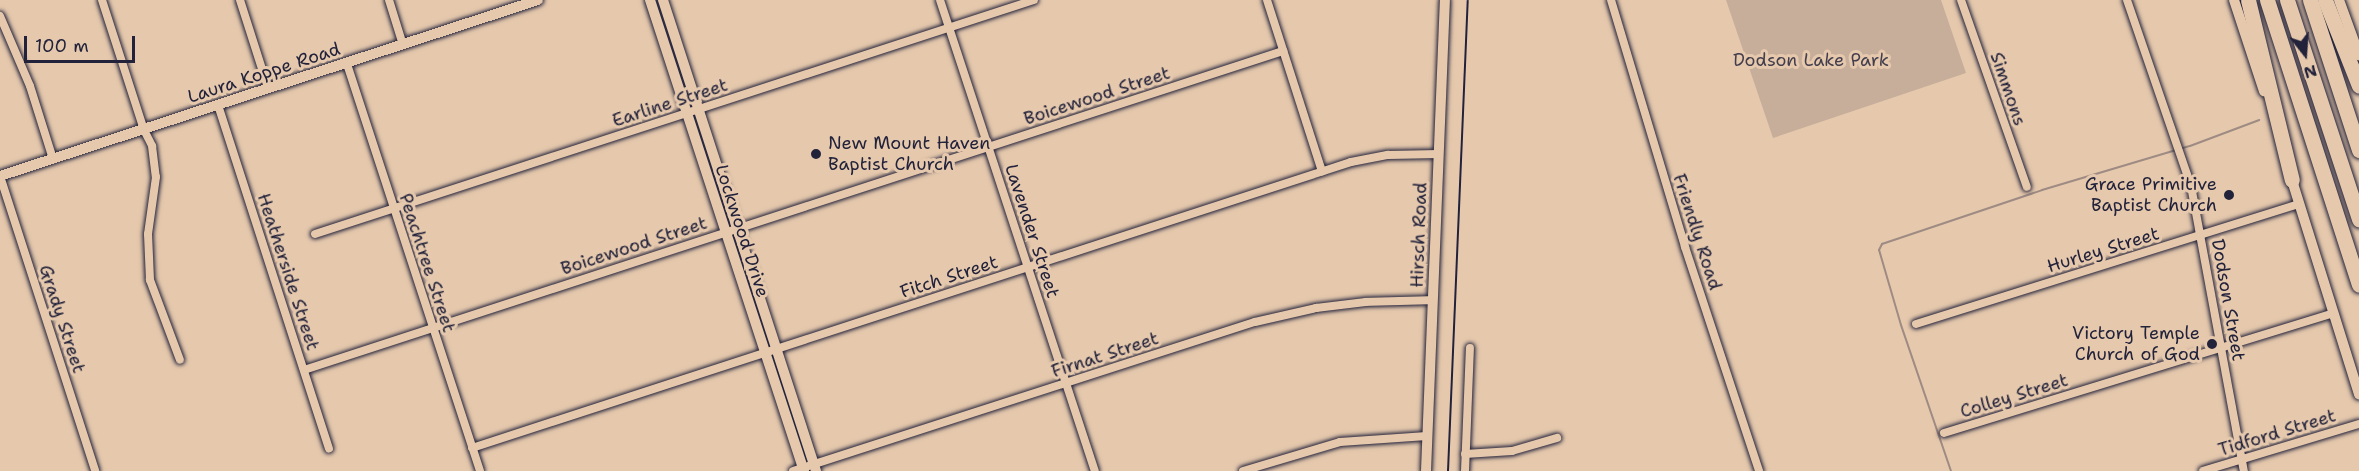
<!DOCTYPE html>
<html>
<head>
<meta charset="utf-8">
<style>
  body { margin:0 }
  #map { position:relative; width:2359px; height:471px; overflow:hidden; background:#e6c9ad; font-family:"Shantell Sans",sans-serif }
  div>[style] { position:absolute }
  .green>* { inset:0; background:#c6ae9a }
  .stream>* { height:2px; margin:-1px; padding:0 1px; transform-origin:1px; border-radius:1px; background:#9e8b83 }
  .roads { filter:drop-shadow(0 0 2px #22223b) drop-shadow(0 0 2px #22223b) }
  .street>* { height:8px; margin:-4px; padding:0 4px; transform-origin:4px; border-radius:4px; background:#e6c9ad }
  .secondary>* { height:10px; margin:-5px; padding:0 5px; transform-origin:5px; border-radius:5px; background:#e6c9ad }
  .highway>* { height:15px; margin:-7.5px; padding:0 7.5px; transform-origin:7.5px; border-radius:7.5px; background:#e6c9ad }
  .rail>* { height:2px; margin:-1px; padding:0 1px; transform-origin:1px; border-radius:1px; background:#22223b }
  .dots>* { width:16px; height:16px; translate:-50% -50%; box-sizing:border-box; border:3px solid #e6c9ad; border-radius:50% }
  span { translate:-50% -50%; white-space:nowrap; text-align:center; line-height:1.15; -webkit-text-stroke:6px #e6c9ad; paint-order:stroke }
  .park-label { font-size:18px; color:#433e4e }
  .street-label { font-size:18px; color:#22223b }
  .poi-label { font-size:18px; color:#22223b }
  .left { translate:0 -50%; text-align:left }
  .right { translate:-100% -50%; text-align:right }
  .north { position:absolute; left:2275px; top:24px; width:60px; height:60px; -webkit-text-stroke:4px #e6c9ad; paint-order:stroke; rotate:163deg; font-size:16px; font-weight:700; line-height:24px; text-align:center; color:#22223b }
  .north::after { content:''; display:block; margin:auto; width:21px; height:27px; background:#22223b; clip-path:polygon(50% 0,100% 100%,50% 72%,0 100%) }
  .scale { position:absolute; left:24px; top:36px; width:111px; height:27px; box-sizing:border-box; border:3px solid #22223b; border-top:0; padding-left:8px; font-size:18px; line-height:21px; white-space:nowrap; color:#22223b; -webkit-text-stroke:4px #e6c9ad; paint-order:stroke }
</style>
</head>
<body>
<div id="map">
  <div class="green">
    <i style="clip-path:polygon(1726px 0,1941px 0,1966px 73px,1773px 138px)"></i>
  </div>
  <div class="stream">
    <i style="left:1951px;top:471px;width:154px;rotate:-108.9deg"></i>
    <i style="left:1901px;top:325px;width:78px;rotate:-106.3deg"></i>
    <i style="left:1879px;top:250px;width:7px;rotate:-63deg"></i>
    <i style="left:1882px;top:244px;width:169px;rotate:-18.6deg"></i>
    <i style="left:2042px;top:190px;width:154px;rotate:-16.6deg"></i>
    <i style="left:2190px;top:146px;width:74px;rotate:-20.6deg"></i>
  </div>
  <div class="roads">
    <div class="street">
      <i style="left:102px;top:0;width:137px;rotate:72.1deg"></i>
      <i style="left:144px;top:130px;width:18px;rotate:63deg"></i>
      <i style="left:152px;top:146px;width:31px;rotate:83deg"></i>
      <i style="left:156px;top:177px;width:58px;rotate:98deg"></i>
      <i style="left:148px;top:234px;width:46px;rotate:87.5deg"></i>
      <i style="left:150px;top:280px;width:85px;rotate:69.4deg"></i>
      <i style="left:240px;top:0;width:92px;rotate:72.3deg"></i>
      <i style="left:389px;top:0;width:47px;rotate:72.7deg"></i>
      <i style="left:940px;top:0;width:496px;rotate:71.8deg"></i>
      <i style="left:1267px;top:0;width:180px;rotate:72.2deg"></i>
      <i style="left:1611px;top:0;width:258px;rotate:73.3deg"></i>
      <i style="left:1685px;top:247px;width:236px;rotate:71.7deg"></i>
      <i style="left:1961px;top:0;width:198px;rotate:70.6deg"></i>
      <i style="left:2127px;top:0;width:197px;rotate:71deg"></i>
      <i style="left:2191px;top:186px;width:290px;rotate:79.5deg"></i>
      <i style="left:0;top:16px;width:76px;rotate:66.8deg"></i>
      <i style="left:30px;top:86px;width:77px;rotate:72.5deg"></i>
      <i style="left:347px;top:64px;width:428px;rotate:71.9deg"></i>
      <i style="left:218px;top:105px;width:361px;rotate:72.1deg"></i>
      <i style="left:0;top:176px;width:310px;rotate:72.1deg"></i>
      <i style="left:315px;top:234px;width:756px;rotate:-18.03deg"></i>
      <i style="left:1916px;top:324px;width:402px;rotate:-17.4deg"></i>
      <i style="left:304px;top:370px;width:1030px;rotate:-18.05deg"></i>
      <i style="left:1944px;top:433px;width:408px;rotate:-17.1deg"></i>
      <i style="left:472px;top:448px;width:924px;rotate:-18.02deg"></i>
      <i style="left:1351px;top:162px;width:38px;rotate:-11deg"></i>
      <i style="left:1388px;top:155px;width:51px;rotate:-1.1deg"></i>
      <i style="left:1465px;top:454px;width:47px;rotate:-3.7deg"></i>
      <i style="left:1512px;top:451px;width:47px;rotate:-16.1deg"></i>
      <i style="left:793px;top:471px;width:485px;rotate:-17.9deg"></i>
      <i style="left:1255px;top:322px;width:63px;rotate:-12.9deg"></i>
      <i style="left:1316px;top:308px;width:50px;rotate:-6.8deg"></i>
      <i style="left:1366px;top:302px;width:67px;rotate:-1.7deg"></i>
      <i style="left:1243px;top:471px;width:101px;rotate:-16.6deg"></i>
      <i style="left:1340px;top:442px;width:87px;rotate:-3.9deg"></i>
      <i style="left:1465px;top:471px;width:123px;rotate:-87.7deg"></i>
      <i style="left:2203px;top:471px;width:163px;rotate:-16.8deg"></i>
    </div>
    <div class="secondary">
      <i style="left:650px;top:0;width:496px;rotate:71.9deg"></i>
      <i style="left:663px;top:0;width:495px;rotate:72deg"></i>
      <i style="left:2234px;top:0;width:96px;rotate:71.8deg"></i>
      <i style="left:2339px;top:0;width:59px;rotate:70deg"></i>
      <i style="left:2290px;top:174px;width:231px;rotate:72.6deg"></i>
      <i style="left:0;top:176px;width:566px;rotate:-18.11deg"></i>
      <i style="left:1426px;top:471px;width:471px;rotate:-87.7deg"></i>
    </div>
    <div class="highway">
      <i style="left:2248px;top:0;width:185px;rotate:76.3deg"></i>
      <i style="left:2267px;top:0;width:299px;rotate:72.1deg"></i>
      <i style="left:2287px;top:0;width:231px;rotate:71.8deg"></i>
      <i style="left:2310px;top:0;width:158px;rotate:71.9deg"></i>
      <i style="left:2325px;top:0;width:92px;rotate:68.4deg"></i>
    </div>
  </div>
  <div class="rail">
    <i style="left:1448px;top:471px;width:471px;rotate:-87.6deg"></i>
  </div>
  <div class="dots">
    <i style="left:816px;top:154px;background:#22223b"></i>
    <i style="left:2229px;top:195px;background:#22223b"></i>
    <i style="left:2212px;top:344px;background:#22223b"></i>
  </div>
  <div class="park-label">
    <span style="left:1811px;top:60px">Dodson Lake Park</span>
  </div>
  <div class="street-label">
    <span style="left:264px;top:73px;rotate:-18deg">Laura Koppe Road</span>
    <span style="left:2008px;top:89px;rotate:71deg">Simmons</span>
    <span style="left:1097px;top:96px;rotate:-18deg">Boicewood Street</span>
    <span style="left:670px;top:103px;rotate:-18deg">Earline Street</span>
    <span style="left:742px;top:231px;rotate:72deg">Lockwood Drive</span>
    <span style="left:1032px;top:231px;rotate:72deg">Lavender Street</span>
    <span style="left:1697px;top:232px;rotate:72deg">Friendly Road</span>
    <span style="left:1419px;top:235px;rotate:-88deg">Hirsch Road</span>
    <span style="left:634px;top:246px;rotate:-18deg">Boicewood Street</span>
    <span style="left:2103px;top:250px;rotate:-17deg">Hurley Street</span>
    <span style="left:427px;top:263px;rotate:72deg">Peachtree Street</span>
    <span style="left:288px;top:272px;rotate:72deg">Heatherside Street</span>
    <span style="left:949px;top:277px;rotate:-18deg">Fitch Street</span>
    <span style="left:2228px;top:300px;rotate:80deg">Dodson Street</span>
    <span style="left:62px;top:319px;rotate:72deg">Grady Street</span>
    <span style="left:1105px;top:355px;rotate:-18deg">Firnat Street</span>
    <span style="left:2014px;top:396px;rotate:-17deg">Colley Street</span>
    <span style="left:2277px;top:433px;rotate:-17deg">Tidford Street</span>
  </div>
  <div class="poi-label">
    <span class="left" style="left:828px;top:154px">New Mount Haven<br>Baptist Church</span>
    <span class="right" style="left:2217px;top:195px">Grace Primitive<br>Baptist Church</span>
    <span class="right" style="left:2200px;top:344px">Victory Temple<br>Church of God</span>
  </div>
  <div class="north">N</div>
  <div class="scale">100 m</div>
</div>
</body>
</html>
